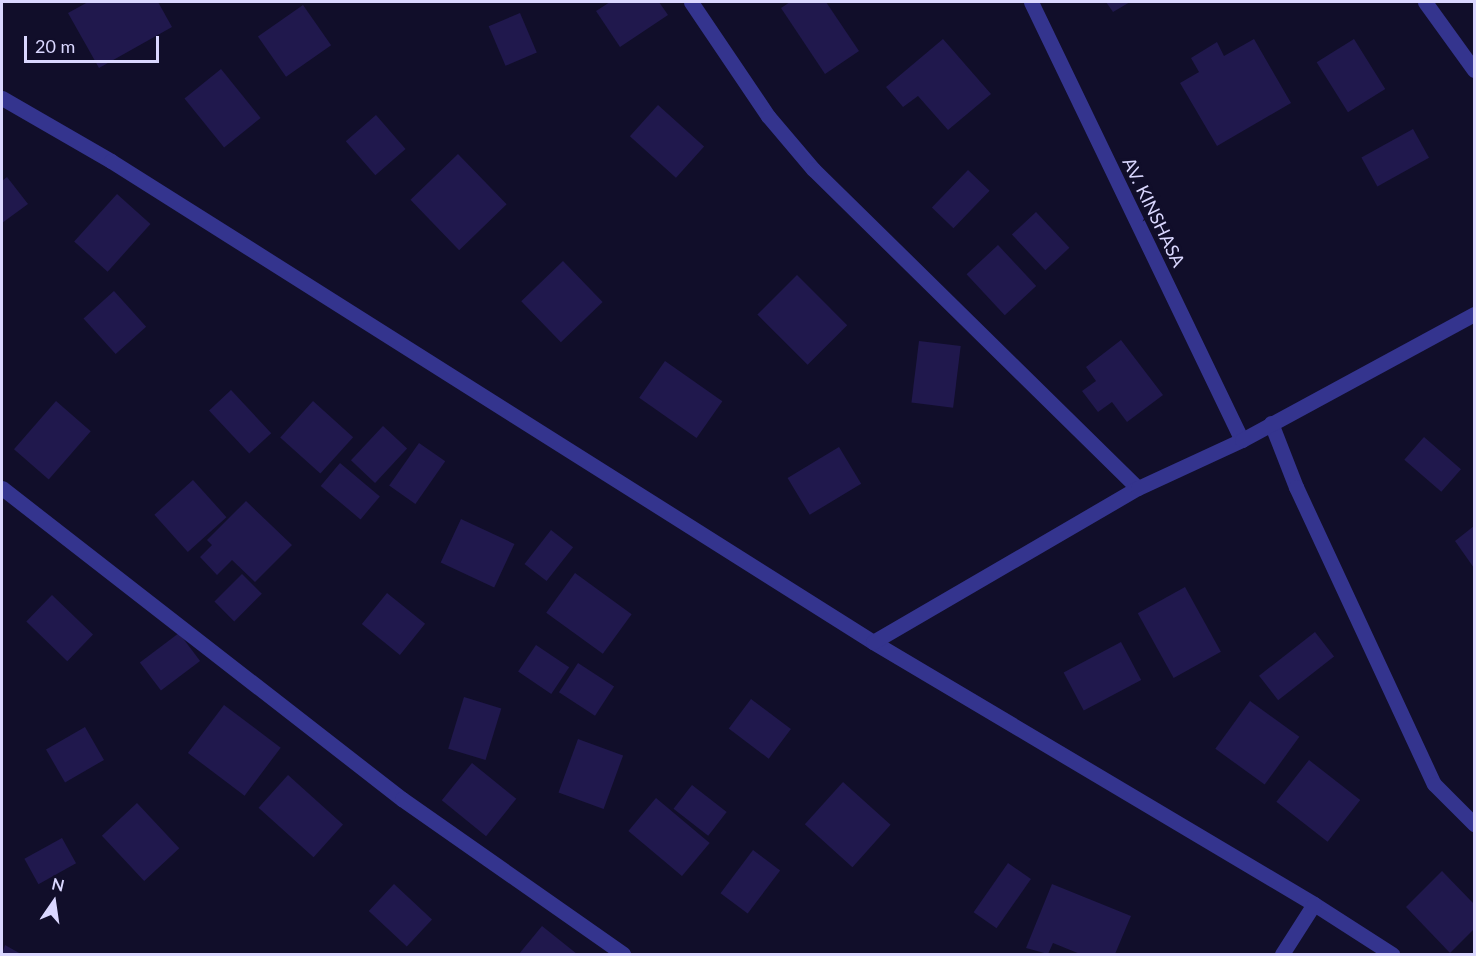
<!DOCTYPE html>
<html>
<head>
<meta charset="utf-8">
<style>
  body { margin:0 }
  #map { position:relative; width:1476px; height:956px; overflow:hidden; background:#110e2a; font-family:Lato,sans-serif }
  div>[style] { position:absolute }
  .building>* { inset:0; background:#20184d; transform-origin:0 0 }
  .minor>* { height:15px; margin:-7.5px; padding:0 7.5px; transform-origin:7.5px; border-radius:7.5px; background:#34348e }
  span { translate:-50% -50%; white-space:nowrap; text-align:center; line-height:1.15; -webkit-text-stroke:6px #110e2a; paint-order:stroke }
  .street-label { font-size:18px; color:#dad7ff }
  .frame { position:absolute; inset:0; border:3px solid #dad7ff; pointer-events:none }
  .north { position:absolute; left:24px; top:872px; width:60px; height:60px; -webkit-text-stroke:4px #110e2a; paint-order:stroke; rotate:13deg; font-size:16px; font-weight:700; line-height:24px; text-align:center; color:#dad7ff }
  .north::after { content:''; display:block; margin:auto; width:21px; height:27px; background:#dad7ff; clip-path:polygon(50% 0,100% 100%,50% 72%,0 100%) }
  .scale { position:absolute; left:24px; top:36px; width:135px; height:27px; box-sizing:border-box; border:3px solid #dad7ff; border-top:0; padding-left:8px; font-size:18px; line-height:21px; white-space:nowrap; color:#dad7ff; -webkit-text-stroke:4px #110e2a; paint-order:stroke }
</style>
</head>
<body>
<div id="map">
  <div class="building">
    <i style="clip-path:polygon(88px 2px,158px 2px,172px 27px,99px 68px,68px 13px)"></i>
    <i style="clip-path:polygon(610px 2px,659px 2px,668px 15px,620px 47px,596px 11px)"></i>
    <i style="clip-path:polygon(790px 2px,826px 2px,859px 51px,825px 74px,781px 8px)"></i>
    <i style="clip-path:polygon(1106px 2px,1130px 2px,1113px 12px)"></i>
    <i style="left:303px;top:5px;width:49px;height:55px;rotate:55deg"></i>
    <i style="left:520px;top:13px;width:43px;height:34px;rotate:67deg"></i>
    <i style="clip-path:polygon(943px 39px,991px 94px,948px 130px,918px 96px,903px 107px,886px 87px)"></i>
    <i style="clip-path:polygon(1254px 39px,1291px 103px,1217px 146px,1180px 83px,1199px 72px,1191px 58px,1217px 42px,1224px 56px)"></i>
    <i style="left:1354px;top:39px;width:59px;height:44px;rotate:58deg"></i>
    <i style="left:221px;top:69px;width:63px;height:47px;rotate:51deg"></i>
    <i style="left:658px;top:105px;width:62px;height:42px;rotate:42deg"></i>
    <i style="left:376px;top:115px;width:45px;height:40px;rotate:49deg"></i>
    <i style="left:1413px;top:129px;width:33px;height:59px;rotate:61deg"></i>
    <i style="left:458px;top:154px;width:70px;height:66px;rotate:46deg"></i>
    <i style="left:968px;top:170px;width:30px;height:52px;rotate:44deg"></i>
    <i style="clip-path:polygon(7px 177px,28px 204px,2px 223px,2px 181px)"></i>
    <i style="left:117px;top:194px;width:45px;height:64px;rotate:42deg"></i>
    <i style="left:1036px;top:212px;width:49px;height:33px;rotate:47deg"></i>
    <i style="left:998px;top:245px;width:56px;height:43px;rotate:47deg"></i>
    <i style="left:563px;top:261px;width:57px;height:58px;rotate:46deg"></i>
    <i style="left:797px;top:275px;width:71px;height:56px;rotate:45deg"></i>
    <i style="left:114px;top:291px;width:48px;height:41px;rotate:48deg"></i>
    <i style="clip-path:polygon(1121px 340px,1163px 395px,1127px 422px,1112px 402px,1098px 412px,1082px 391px,1096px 381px,1086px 367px)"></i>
    <i style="left:919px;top:341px;width:42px;height:62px;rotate:7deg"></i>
    <i style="left:665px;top:361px;width:70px;height:45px;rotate:35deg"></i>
    <i style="left:231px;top:390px;width:59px;height:30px;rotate:47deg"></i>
    <i style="left:56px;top:401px;width:46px;height:64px;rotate:41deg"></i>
    <i style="left:313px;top:401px;width:54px;height:49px;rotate:42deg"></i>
    <i style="left:383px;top:426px;width:33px;height:47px;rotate:43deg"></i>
    <i style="left:1424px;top:437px;width:49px;height:30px;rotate:41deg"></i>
    <i style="left:419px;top:443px;width:32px;height:52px;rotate:35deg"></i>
    <i style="left:839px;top:447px;width:43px;height:60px;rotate:59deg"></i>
    <i style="left:340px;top:463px;width:52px;height:30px;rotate:40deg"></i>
    <i style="left:193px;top:480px;width:50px;height:52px;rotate:48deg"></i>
    <i style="clip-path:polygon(246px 501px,292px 545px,255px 582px,232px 560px,217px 575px,200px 557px,212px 545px,207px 540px)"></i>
    <i style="left:461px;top:519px;width:59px;height:48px;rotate:25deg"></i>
    <i style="clip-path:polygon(1474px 526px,1474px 568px,1455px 541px)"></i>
    <i style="left:551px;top:530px;width:28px;height:43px;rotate:38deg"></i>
    <i style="left:575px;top:573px;width:70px;height:49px;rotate:36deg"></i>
    <i style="left:242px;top:574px;width:28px;height:39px;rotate:45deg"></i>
    <i style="left:1185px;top:587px;width:74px;height:54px;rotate:61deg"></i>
    <i style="left:387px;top:593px;width:49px;height:40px;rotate:39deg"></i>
    <i style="left:52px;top:595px;width:57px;height:37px;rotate:44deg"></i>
    <i style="left:1315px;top:632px;width:31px;height:71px;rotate:52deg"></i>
    <i style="left:179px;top:633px;width:35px;height:49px;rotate:53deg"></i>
    <i style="left:1121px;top:642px;width:43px;height:65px;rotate:62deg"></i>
    <i style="left:536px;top:645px;width:40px;height:32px;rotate:34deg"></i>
    <i style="left:578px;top:663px;width:43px;height:35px;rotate:33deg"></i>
    <i style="left:464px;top:697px;width:39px;height:54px;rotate:17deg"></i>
    <i style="left:751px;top:699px;width:50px;height:37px;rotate:37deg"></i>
    <i style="left:1250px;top:701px;width:61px;height:59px;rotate:36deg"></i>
    <i style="left:224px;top:705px;width:71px;height:60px;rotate:37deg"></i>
    <i style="left:85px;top:727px;width:38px;height:45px;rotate:60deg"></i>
    <i style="left:578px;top:739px;width:48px;height:57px;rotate:20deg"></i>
    <i style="left:1309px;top:760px;width:65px;height:53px;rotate:38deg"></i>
    <i style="left:472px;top:763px;width:57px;height:48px;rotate:39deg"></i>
    <i style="left:288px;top:775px;width:74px;height:44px;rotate:42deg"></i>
    <i style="left:843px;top:782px;width:64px;height:57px;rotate:42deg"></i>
    <i style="left:692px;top:785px;width:44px;height:30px;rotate:38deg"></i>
    <i style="left:656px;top:798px;width:70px;height:43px;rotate:40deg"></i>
    <i style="left:137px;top:803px;width:62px;height:48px;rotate:47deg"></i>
    <i style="left:62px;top:838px;width:29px;height:43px;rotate:61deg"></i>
    <i style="left:753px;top:850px;width:34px;height:54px;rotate:37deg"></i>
    <i style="left:1008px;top:863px;width:28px;height:60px;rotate:35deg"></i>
    <i style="clip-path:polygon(1442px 871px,1474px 904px,1474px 929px,1450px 953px,1406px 907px)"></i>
    <i style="left:394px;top:884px;width:52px;height:37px;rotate:43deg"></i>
    <i style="clip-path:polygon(1052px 884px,1131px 916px,1115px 954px,1080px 954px,1053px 943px,1048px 954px,1026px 948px)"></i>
    <i style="clip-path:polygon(542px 926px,577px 954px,519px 954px)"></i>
    <i style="clip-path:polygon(5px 945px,21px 954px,2px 954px)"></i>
  </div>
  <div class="minor">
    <i style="left:691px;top:2px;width:138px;rotate:56deg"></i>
    <i style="left:768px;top:116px;width:70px;rotate:49.7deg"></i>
    <i style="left:813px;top:169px;width:455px;rotate:44.5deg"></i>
    <i style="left:1031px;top:2px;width:486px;rotate:64.3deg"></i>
    <i style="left:1425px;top:2px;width:84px;rotate:54.2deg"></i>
    <i style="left:2px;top:98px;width:126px;rotate:30deg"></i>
    <i style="left:111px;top:161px;width:901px;rotate:32.26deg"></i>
    <i style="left:873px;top:642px;width:513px;rotate:30.71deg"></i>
    <i style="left:1314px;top:904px;width:93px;rotate:32.7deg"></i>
    <i style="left:1271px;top:423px;width:69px;rotate:68.7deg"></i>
    <i style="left:1296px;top:487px;width:327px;rotate:65.1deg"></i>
    <i style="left:1434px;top:784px;width:57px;rotate:45deg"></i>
    <i style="left:2px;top:488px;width:507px;rotate:37.87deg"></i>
    <i style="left:402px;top:799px;width:270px;rotate:35deg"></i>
    <i style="left:873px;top:642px;width:306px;rotate:-30.2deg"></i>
    <i style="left:1138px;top:488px;width:115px;rotate:-24.8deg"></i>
    <i style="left:1242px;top:440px;width:264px;rotate:-28.5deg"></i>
    <i style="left:1282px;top:954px;width:59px;rotate:-57.4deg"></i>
  </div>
  <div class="street-label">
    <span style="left:1154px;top:212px;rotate:64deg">AV. KINSHASA</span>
  </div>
  <div class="frame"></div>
  <div class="north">N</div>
  <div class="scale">20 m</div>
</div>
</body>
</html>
